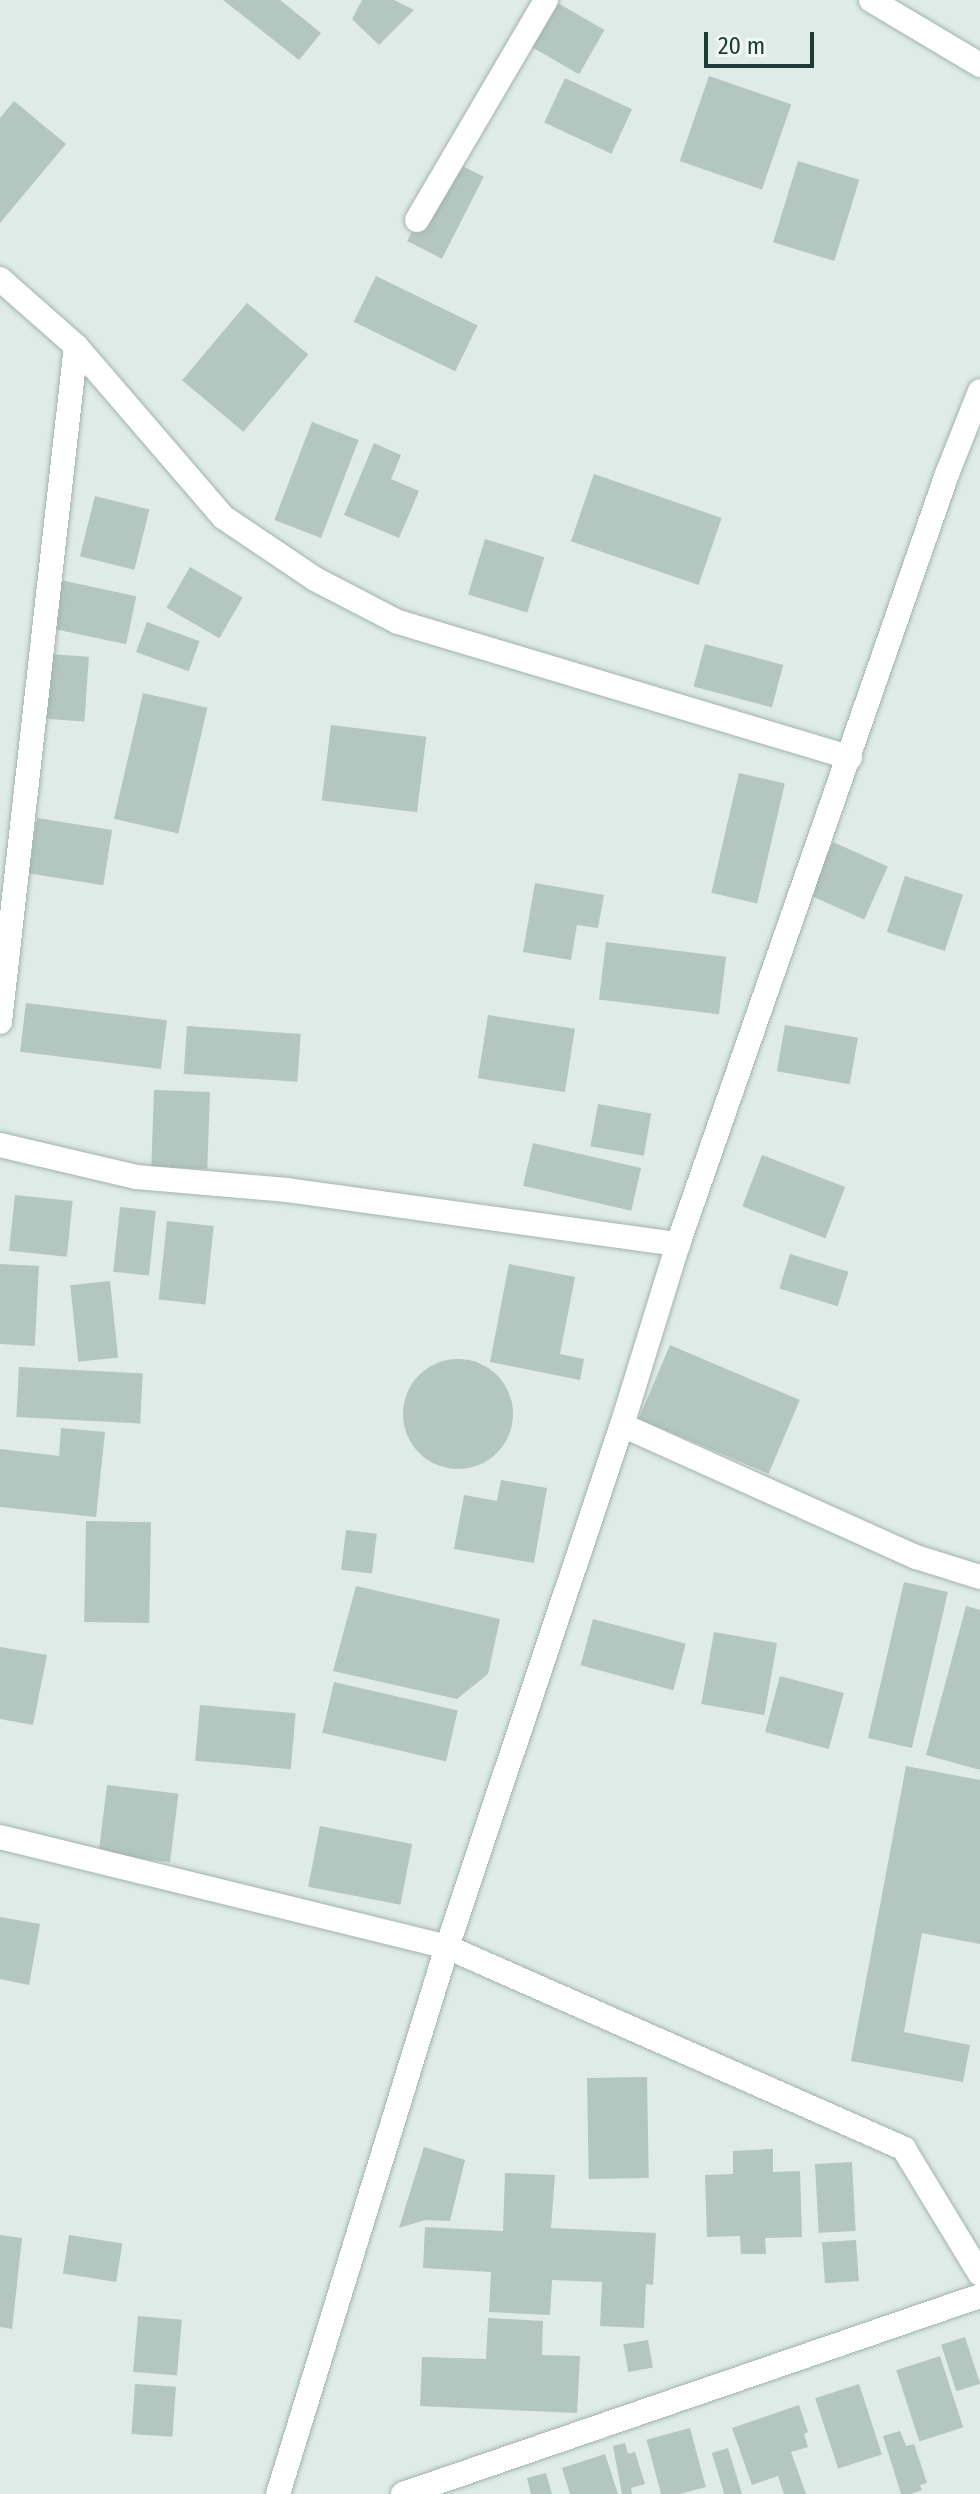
<!DOCTYPE html>
<html>
<head>
<meta charset="utf-8">
<style>
  body { margin:0 }
  #map { position:relative; width:980px; height:2494px; overflow:hidden; background:#deebe6; font-family:"Fira Sans Condensed",sans-serif }
  div>[style] { position:absolute }
  .building>* { inset:0; background:#b3c6bf; transform-origin:0 0 }
  .round { border-radius:50% }
  .roads { filter:drop-shadow(0 0 2px #a1b3ad) drop-shadow(0 0 2px #a1b3ad) }
  .minor>* { height:24px; margin:-12px; padding:0 12px; transform-origin:12px; border-radius:12px; background:#fff }
  .tertiary>* { height:24px; margin:-12px; padding:0 12px; transform-origin:12px; border-radius:12px; background:#fff }
  span { translate:-50% -50%; white-space:nowrap; text-align:center; line-height:1.15; -webkit-text-stroke:6px #eff8f3; paint-order:stroke }
  .scale { position:absolute; left:704px; top:32px; width:110px; height:36px; box-sizing:border-box; border:4px solid #1e3c35; border-top:0; padding-left:10px; font-size:24px; line-height:28px; white-space:nowrap; color:#1e3c35; -webkit-text-stroke:6px #eff8f3; paint-order:stroke }
</style>
</head>
<body>
<div id="map">
  <div class="building">
    <i style="clip-path:polygon(223px 0,280px 0,321px 33px,299px 60px)"></i>
    <i style="clip-path:polygon(362px 0,394px 0,414px 10px,379px 45px,352px 19px)"></i>
    <i style="left:556px;top:2px;width:56px;height:51px;rotate:30deg"></i>
    <i style="left:709px;top:76px;width:87px;height:90px;rotate:19deg"></i>
    <i style="left:565px;top:78px;width:74px;height:49px;rotate:25deg"></i>
    <i style="clip-path:polygon(14px 101px,66px 144px,0 223px,0 118px)"></i>
    <i style="left:449px;top:159px;width:39px;height:92px;rotate:27deg"></i>
    <i style="left:798px;top:161px;width:64px;height:85px;rotate:17deg"></i>
    <i style="left:376px;top:276px;width:113px;height:51px;rotate:26deg"></i>
    <i style="left:247px;top:303px;width:80px;height:101px;rotate:40deg"></i>
    <i style="left:312px;top:422px;width:50px;height:105px;rotate:21deg"></i>
    <i style="clip-path:polygon(374px 443px,401px 455px,391px 479px,419px 491px,399px 538px,344px 515px)"></i>
    <i style="left:594px;top:474px;width:135px;height:71px;rotate:19deg"></i>
    <i style="left:95px;top:496px;width:56px;height:62px;rotate:14deg"></i>
    <i style="left:485px;top:539px;width:62px;height:58px;rotate:17deg"></i>
    <i style="left:190px;top:567px;width:61px;height:47px;rotate:30deg"></i>
    <i style="left:60px;top:580px;width:78px;height:49px;rotate:12deg"></i>
    <i style="left:147px;top:622px;width:56px;height:32px;rotate:20deg"></i>
    <i style="left:705px;top:644px;width:81px;height:44px;rotate:15deg"></i>
    <i style="left:50px;top:654px;width:39px;height:65px;rotate:4deg"></i>
    <i style="left:143px;top:693px;width:66px;height:129px;rotate:13deg"></i>
    <i style="left:331px;top:725px;width:96px;height:76px;rotate:7deg"></i>
    <i style="left:739px;top:773px;width:47px;height:123px;rotate:13deg"></i>
    <i style="left:37px;top:818px;width:76px;height:56px;rotate:9deg"></i>
    <i style="left:833px;top:842px;width:60px;height:58px;rotate:24deg"></i>
    <i style="left:905px;top:876px;width:61px;height:59px;rotate:18deg"></i>
    <i style="clip-path:polygon(535px 883px,604px 895px,598px 928px,577px 925px,571px 960px,523px 952px)"></i>
    <i style="left:606px;top:942px;width:121px;height:58px;rotate:7deg"></i>
    <i style="left:26px;top:1003px;width:142px;height:49px;rotate:7deg"></i>
    <i style="left:488px;top:1015px;width:88px;height:64px;rotate:9deg"></i>
    <i style="left:785px;top:1025px;width:74px;height:47px;rotate:10deg"></i>
    <i style="left:187px;top:1026px;width:114px;height:48px;rotate:4deg"></i>
    <i style="left:154px;top:1090px;width:56px;height:77px;rotate:2deg"></i>
    <i style="left:598px;top:1104px;width:54px;height:43px;rotate:10deg"></i>
    <i style="left:533px;top:1143px;width:111px;height:44px;rotate:13deg"></i>
    <i style="left:762px;top:1155px;width:89px;height:55px;rotate:21deg"></i>
    <i style="left:15px;top:1195px;width:58px;height:56px;rotate:6deg"></i>
    <i style="left:120px;top:1207px;width:36px;height:65px;rotate:6deg"></i>
    <i style="left:167px;top:1221px;width:47px;height:79px;rotate:6deg"></i>
    <i style="left:790px;top:1254px;width:61px;height:36px;rotate:17deg"></i>
    <i style="left:0;top:1264px;width:39px;height:80px;rotate:3deg"></i>
    <i style="clip-path:polygon(509px 1264px,575px 1277px,560px 1354px,584px 1359px,580px 1380px,490px 1362px)"></i>
    <i style="left:110px;top:1281px;width:77px;height:40px;rotate:84deg"></i>
    <i style="left:670px;top:1345px;width:141px;height:80px;rotate:23deg"></i>
    <i class="round" style="left:403px;top:1359px;width:110px;height:110px"></i>
    <i style="left:19px;top:1367px;width:124px;height:50px;rotate:3deg"></i>
    <i style="clip-path:polygon(61px 1428px,105px 1432px,96px 1517px,0 1507px,0 1449px,59px 1456px)"></i>
    <i style="clip-path:polygon(501px 1480px,547px 1488px,534px 1563px,454px 1549px,464px 1495px,497px 1501px)"></i>
    <i style="left:86px;top:1521px;width:65px;height:101px;rotate:1deg"></i>
    <i style="left:346px;top:1530px;width:31px;height:40px;rotate:7deg"></i>
    <i style="left:904px;top:1582px;width:45px;height:160px;rotate:13deg"></i>
    <i style="clip-path:polygon(356px 1586px,500px 1619px,488px 1674px,457px 1699px,333px 1671px)"></i>
    <i style="clip-path:polygon(966px 1606px,980px 1610px,980px 1770px,926px 1755px)"></i>
    <i style="left:593px;top:1619px;width:96px;height:48px;rotate:15deg"></i>
    <i style="left:714px;top:1632px;width:64px;height:73px;rotate:10deg"></i>
    <i style="clip-path:polygon(0 1647px,47px 1655px,33px 1725px,0 1719px)"></i>
    <i style="left:780px;top:1676px;width:66px;height:58px;rotate:15deg"></i>
    <i style="left:334px;top:1682px;width:127px;height:52px;rotate:13deg"></i>
    <i style="left:200px;top:1705px;width:96px;height:56px;rotate:5deg"></i>
    <i style="clip-path:polygon(906px 1766px,980px 1780px,980px 1944px,922px 1933px,904px 2032px,970px 2045px,963px 2082px,851px 2061px)"></i>
    <i style="left:107px;top:1785px;width:72px;height:69px;rotate:7deg"></i>
    <i style="left:320px;top:1826px;width:94px;height:62px;rotate:11deg"></i>
    <i style="clip-path:polygon(0 1917px,40px 1924px,29px 1985px,0 1979px)"></i>
    <i style="left:647px;top:2077px;width:101px;height:60px;rotate:89deg"></i>
    <i style="clip-path:polygon(424px 2147px,465px 2160px,450px 2221px,425px 2220px,399px 2228px)"></i>
    <i style="clip-path:polygon(773px 2149px,773px 2172px,800px 2171px,802px 2237px,765px 2238px,766px 2254px,741px 2254px,740px 2236px,707px 2237px,705px 2175px,733px 2174px,733px 2151px)"></i>
    <i style="left:852px;top:2162px;width:69px;height:37px;rotate:87deg"></i>
    <i style="clip-path:polygon(505px 2173px,555px 2175px,551px 2228px,656px 2233px,653px 2285px,646px 2284px,644px 2328px,600px 2326px,602px 2282px,552px 2280px,550px 2315px,489px 2312px,491px 2272px,423px 2268px,425px 2227px,503px 2231px)"></i>
    <i style="clip-path:polygon(0 2235px,22px 2238px,12px 2329px,0 2327px)"></i>
    <i style="left:69px;top:2235px;width:54px;height:39px;rotate:9deg"></i>
    <i style="left:856px;top:2240px;width:41px;height:34px;rotate:86deg"></i>
    <i style="left:138px;top:2316px;width:44px;height:56px;rotate:5deg"></i>
    <i style="clip-path:polygon(488px 2318px,543px 2321px,542px 2355px,580px 2356px,577px 2413px,420px 2406px,422px 2357px,486px 2359px)"></i>
    <i style="left:965px;top:2337px;width:49px;height:25px;rotate:72deg"></i>
    <i style="left:648px;top:2340px;width:28px;height:25px;rotate:80deg"></i>
    <i style="left:940px;top:2356px;width:75px;height:46px;rotate:72deg"></i>
    <i style="left:135px;top:2384px;width:41px;height:50px;rotate:4deg"></i>
    <i style="left:859px;top:2384px;width:74px;height:46px;rotate:72deg"></i>
    <i style="clip-path:polygon(799px 2405px,808px 2432px,804px 2434px,808px 2447px,791px 2452px,806px 2494px,784px 2494px,778px 2476px,752px 2485px,732px 2428px)"></i>
    <i style="left:690px;top:2428px;width:61px;height:45px;rotate:75deg"></i>
    <i style="clip-path:polygon(900px 2431px,906px 2446px,914px 2444px,927px 2483px,920px 2485px,922px 2490px,911px 2494px,901px 2494px,883px 2436px)"></i>
    <i style="clip-path:polygon(625px 2443px,628px 2454px,635px 2452px,645px 2484px,631px 2488px,632px 2494px,622px 2494px,613px 2446px)"></i>
    <i style="left:728px;top:2448px;width:48px;height:17px;rotate:73deg"></i>
    <i style="clip-path:polygon(605px 2454px,618px 2494px,570px 2494px,562px 2468px)"></i>
    <i style="clip-path:polygon(546px 2473px,552px 2494px,531px 2494px,527px 2478px)"></i>
  </div>
  <div class="roads">
    <div class="minor">
      <i style="left:417px;top:220px;width:255px;rotate:-59.6deg"></i>
      <i style="left:0;top:279px;width:101px;rotate:41.4deg"></i>
      <i style="left:76px;top:346px;width:225px;rotate:49.3deg"></i>
      <i style="left:223px;top:517px;width:111px;rotate:34deg"></i>
      <i style="left:315px;top:579px;width:93px;rotate:27.4deg"></i>
      <i style="left:398px;top:622px;width:472px;rotate:16.7deg"></i>
      <i style="left:0;top:1022px;width:680px;rotate:-83.59deg"></i>
      <i style="left:0;top:1145px;width:140px;rotate:13.2deg"></i>
      <i style="left:136px;top:1177px;width:152px;rotate:4.9deg"></i>
      <i style="left:287px;top:1190px;width:395px;rotate:7.9deg"></i>
      <i style="left:622px;top:1425px;width:322px;rotate:24.2deg"></i>
      <i style="left:916px;top:1557px;width:67px;rotate:17.4deg"></i>
      <i style="left:0;top:1837px;width:460px;rotate:13.8deg"></i>
      <i style="left:447px;top:1947px;width:500px;rotate:23.8deg"></i>
      <i style="left:904px;top:2149px;width:146px;rotate:58.7deg"></i>
      <i style="left:278px;top:2494px;width:573px;rotate:-72.83deg"></i>
      <i style="left:447px;top:1947px;width:551px;rotate:-71.47deg"></i>
      <i style="left:622px;top:1425px;width:189px;rotate:-72.8deg"></i>
      <i style="left:678px;top:1244px;width:816px;rotate:-70.74deg"></i>
      <i style="left:947px;top:474px;width:89px;rotate:-68.3deg"></i>
      <i style="left:403px;top:2494px;width:610px;rotate:-18.94deg"></i>
    </div>
    <div class="tertiary">
      <i style="left:871px;top:0;width:127px;rotate:30.8deg"></i>
    </div>
  </div>
  <div class="scale">20 m</div>
</div>
</body>
</html>
